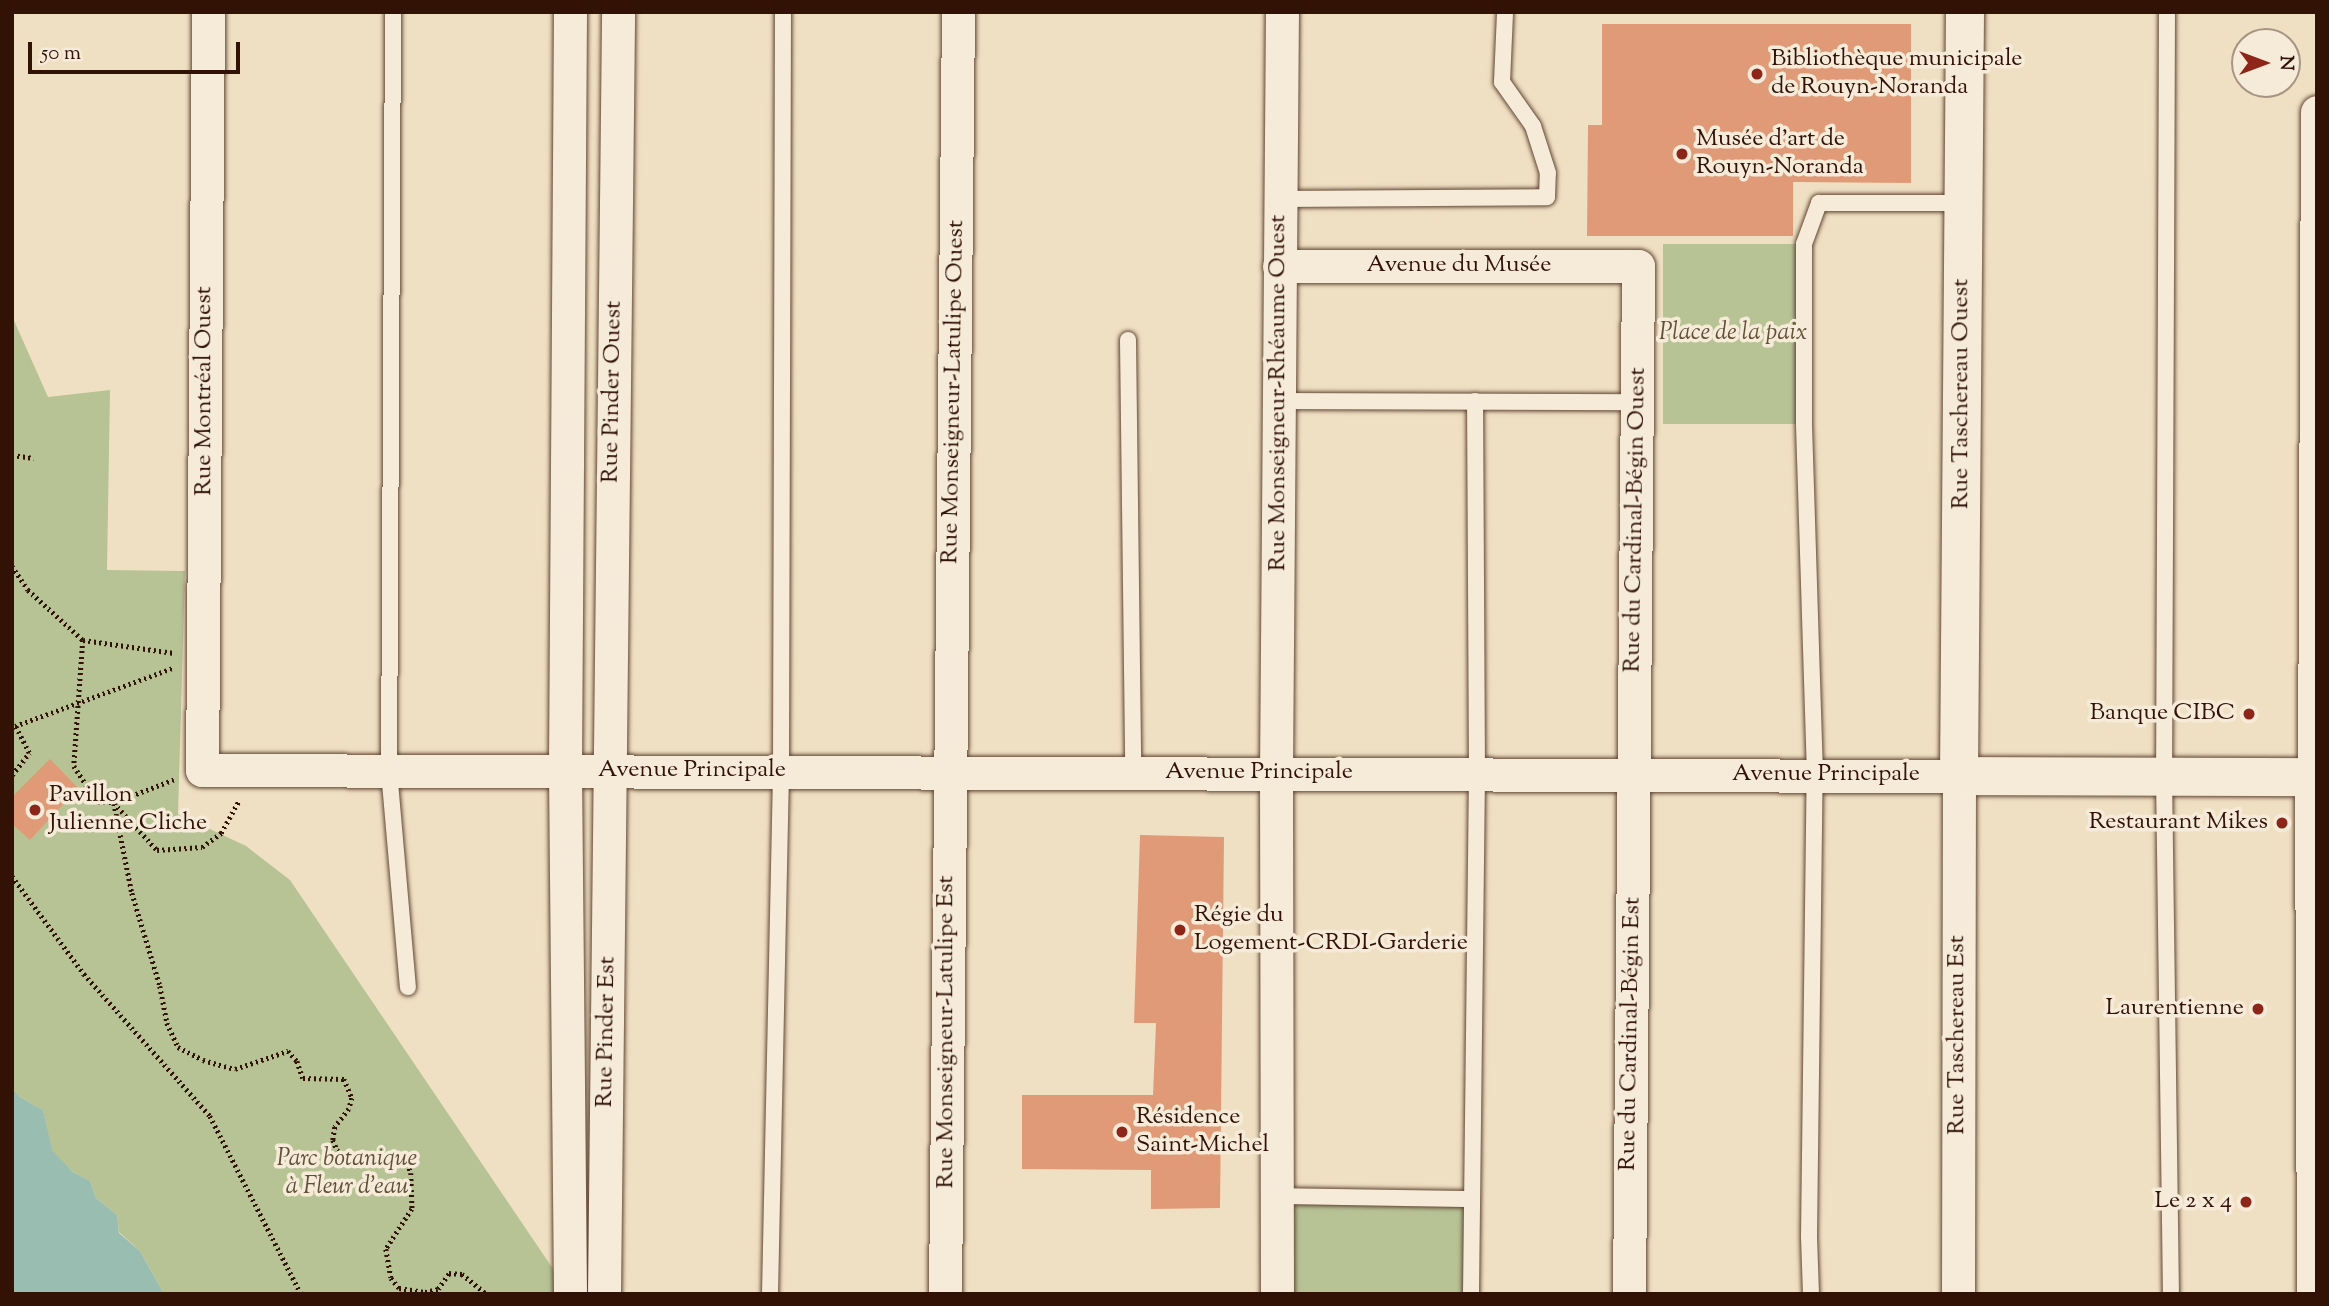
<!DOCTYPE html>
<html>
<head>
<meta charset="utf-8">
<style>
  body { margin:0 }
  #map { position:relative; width:2329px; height:1306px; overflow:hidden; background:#f0e0c3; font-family:"Sorts Mill Goudy",serif }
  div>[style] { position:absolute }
  .green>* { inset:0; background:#b7c395; transform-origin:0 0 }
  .water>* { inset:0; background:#9abdb2 }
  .building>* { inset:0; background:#e09a78 }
  .path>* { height:4.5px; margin-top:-2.25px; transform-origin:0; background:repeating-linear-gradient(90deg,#311204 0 2px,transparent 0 5.5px) }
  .roads { filter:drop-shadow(0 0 2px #614634) drop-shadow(0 0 2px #614634) }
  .lane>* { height:16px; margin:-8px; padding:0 8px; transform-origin:8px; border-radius:8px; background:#f5ebd8 }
  .street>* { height:33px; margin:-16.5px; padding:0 16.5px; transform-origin:16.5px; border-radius:16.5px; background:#f5ebd8 }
  .secondary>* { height:38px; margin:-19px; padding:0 19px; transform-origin:19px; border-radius:19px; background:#f5ebd8 }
  .dots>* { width:19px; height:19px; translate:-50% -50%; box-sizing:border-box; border:4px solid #f5ebd8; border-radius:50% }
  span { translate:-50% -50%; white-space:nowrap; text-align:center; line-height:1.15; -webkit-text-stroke:7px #f5ebd8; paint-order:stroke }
  .poi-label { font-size:24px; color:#311204 }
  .left { translate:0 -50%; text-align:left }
  .right { translate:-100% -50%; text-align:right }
  .street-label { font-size:24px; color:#311204 }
  .park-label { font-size:24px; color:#605037; font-style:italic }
  .frame { position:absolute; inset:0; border:14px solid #311204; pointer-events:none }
  .north { position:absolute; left:2231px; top:28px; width:70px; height:70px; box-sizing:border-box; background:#f5ebd8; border:2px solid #a79483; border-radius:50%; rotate:90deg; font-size:19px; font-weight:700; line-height:28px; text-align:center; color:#311204 }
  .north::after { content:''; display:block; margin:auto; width:24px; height:32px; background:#8f2418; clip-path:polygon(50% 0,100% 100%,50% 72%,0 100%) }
  .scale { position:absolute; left:28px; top:42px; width:212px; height:32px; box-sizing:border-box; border:4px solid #311204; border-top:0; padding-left:9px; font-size:21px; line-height:24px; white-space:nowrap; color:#311204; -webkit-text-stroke:5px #f5ebd8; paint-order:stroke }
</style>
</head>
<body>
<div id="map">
  <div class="green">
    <i style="left:1804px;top:244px;width:180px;height:141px;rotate:90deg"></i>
    <i style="clip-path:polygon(12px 316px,48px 397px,110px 390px,107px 570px,185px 571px,178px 814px,246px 846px,290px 880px,570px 1294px,164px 1294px,140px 1251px,119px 1232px,117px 1215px,96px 1198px,90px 1181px,73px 1172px,51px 1150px,43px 1110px,20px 1097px,12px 1088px)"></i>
    <i style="left:1277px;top:1196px;width:195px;height:98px;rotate:1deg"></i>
  </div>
  <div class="water">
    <i style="clip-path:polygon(12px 1088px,20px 1097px,43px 1110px,52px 1150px,73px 1172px,90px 1181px,96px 1198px,117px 1215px,119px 1233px,140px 1251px,164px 1294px,12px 1294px)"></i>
  </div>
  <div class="building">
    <i style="clip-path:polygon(1602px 24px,1911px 24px,1911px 183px,1793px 182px,1793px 236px,1587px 236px,1588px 125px,1602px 125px)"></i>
    <i style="clip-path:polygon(50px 759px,78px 788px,30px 840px,12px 824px,12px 797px)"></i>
    <i style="clip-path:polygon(1140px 835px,1224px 837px,1220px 1208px,1151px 1209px,1151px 1170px,1022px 1169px,1022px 1095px,1153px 1095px,1156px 1023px,1134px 1023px)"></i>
  </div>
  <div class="path">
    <i style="left:12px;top:455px;width:22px;rotate:8deg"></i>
    <i style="left:12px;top:566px;width:29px;rotate:56deg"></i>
    <i style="left:28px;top:590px;width:74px;rotate:42.3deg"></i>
    <i style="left:83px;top:640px;width:92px;rotate:8.1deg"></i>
    <i style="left:83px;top:640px;width:126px;rotate:94.1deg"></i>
    <i style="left:74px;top:766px;width:44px;rotate:57deg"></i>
    <i style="left:98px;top:803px;width:16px"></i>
    <i style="left:114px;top:803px;width:64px;rotate:47.5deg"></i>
    <i style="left:157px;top:850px;width:45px;rotate:-3.8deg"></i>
    <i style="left:202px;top:847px;width:24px;rotate:-36deg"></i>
    <i style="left:221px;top:833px;width:37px;rotate:-61deg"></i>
    <i style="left:12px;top:775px;width:28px;rotate:-52deg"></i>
    <i style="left:29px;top:753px;width:30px;rotate:-117deg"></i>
    <i style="left:15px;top:726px;width:168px;rotate:-20.2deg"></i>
    <i style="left:174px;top:780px;width:64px;rotate:159deg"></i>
    <i style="left:114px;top:803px;width:92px;rotate:78.7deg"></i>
    <i style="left:132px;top:893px;width:97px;rotate:73.2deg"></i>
    <i style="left:160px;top:986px;width:38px;rotate:79deg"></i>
    <i style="left:167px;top:1023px;width:26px;rotate:65deg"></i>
    <i style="left:178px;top:1047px;width:28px;rotate:27deg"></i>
    <i style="left:203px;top:1060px;width:33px;rotate:16deg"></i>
    <i style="left:235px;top:1069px;width:56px;rotate:-18.8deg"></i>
    <i style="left:288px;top:1051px;width:13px;rotate:48deg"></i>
    <i style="left:297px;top:1061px;width:18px;rotate:71deg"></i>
    <i style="left:303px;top:1078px;width:41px;rotate:1.4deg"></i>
    <i style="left:344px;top:1079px;width:21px;rotate:67deg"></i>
    <i style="left:352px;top:1098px;width:11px;rotate:105deg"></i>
    <i style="left:349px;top:1109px;width:23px;rotate:128deg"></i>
    <i style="left:335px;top:1127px;width:13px;rotate:99deg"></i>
    <i style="left:333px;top:1140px;width:11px;rotate:68deg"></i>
    <i style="left:337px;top:1150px;width:12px;rotate:35deg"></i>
    <i style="left:347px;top:1157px;width:47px;rotate:-3.7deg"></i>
    <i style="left:394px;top:1154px;width:13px;rotate:18deg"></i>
    <i style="left:406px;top:1158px;width:16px;rotate:72deg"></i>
    <i style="left:411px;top:1173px;width:36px;rotate:88deg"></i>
    <i style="left:412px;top:1209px;width:48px;rotate:123deg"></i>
    <i style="left:386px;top:1249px;width:29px;rotate:80deg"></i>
    <i style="left:391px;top:1278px;width:13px;rotate:51deg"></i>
    <i style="left:399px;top:1288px;width:26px;rotate:9deg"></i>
    <i style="left:425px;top:1292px;width:13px;rotate:-13deg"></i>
    <i style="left:438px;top:1289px;width:19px;rotate:-55deg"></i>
    <i style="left:449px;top:1273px;width:13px;rotate:4deg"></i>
    <i style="left:462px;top:1274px;width:32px;rotate:39deg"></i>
    <i style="left:12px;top:876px;width:122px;rotate:53.7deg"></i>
    <i style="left:84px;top:974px;width:190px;rotate:48.4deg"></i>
    <i style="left:210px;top:1116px;width:200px;rotate:62.9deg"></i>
  </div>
  <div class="roads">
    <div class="lane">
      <i style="left:393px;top:12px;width:759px;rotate:90.3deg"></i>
      <i style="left:389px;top:771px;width:217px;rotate:85deg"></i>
      <i style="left:2167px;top:12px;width:764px;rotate:90.22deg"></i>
      <i style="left:2164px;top:776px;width:518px;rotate:89.23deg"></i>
      <i style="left:1280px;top:199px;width:267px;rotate:-0.4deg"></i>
      <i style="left:1547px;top:197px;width:24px;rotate:-88deg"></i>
      <i style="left:1548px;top:173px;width:49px;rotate:-107.7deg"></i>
      <i style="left:1533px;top:126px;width:54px;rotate:-125.2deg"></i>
      <i style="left:1502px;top:82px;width:70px;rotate:-87.5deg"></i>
      <i style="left:1128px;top:340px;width:432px;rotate:89.3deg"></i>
      <i style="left:1279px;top:401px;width:358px;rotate:0.2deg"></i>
      <i style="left:1277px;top:1196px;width:195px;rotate:0.9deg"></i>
      <i style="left:770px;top:1294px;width:522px;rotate:-88.79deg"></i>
      <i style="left:781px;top:772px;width:760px;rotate:-89.85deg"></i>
      <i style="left:1471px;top:1294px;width:520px;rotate:-89.34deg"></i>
      <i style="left:1477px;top:774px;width:373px;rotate:-90.3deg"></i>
      <i style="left:1811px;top:1294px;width:57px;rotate:-92deg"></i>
      <i style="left:1809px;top:1237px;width:462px;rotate:-89.3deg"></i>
      <i style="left:1815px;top:775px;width:351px;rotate:-91.8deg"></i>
      <i style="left:1804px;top:424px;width:180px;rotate:-90deg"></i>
      <i style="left:1804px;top:244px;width:44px;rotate:-69.9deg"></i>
      <i style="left:1819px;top:203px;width:145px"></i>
    </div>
    <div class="street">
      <i style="left:208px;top:12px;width:758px;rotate:90.45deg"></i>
      <i style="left:202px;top:770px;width:1757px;rotate:0.2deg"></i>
      <i style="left:1959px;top:776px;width:518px;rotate:90.11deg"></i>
      <i style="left:570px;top:12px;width:759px;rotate:90.38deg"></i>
      <i style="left:565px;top:771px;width:523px;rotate:89.45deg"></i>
      <i style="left:1279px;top:266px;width:359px"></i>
      <i style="left:1638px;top:266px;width:1028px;rotate:90.5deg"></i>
      <i style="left:2314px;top:777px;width:665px;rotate:-89.74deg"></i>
      <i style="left:604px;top:1294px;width:1282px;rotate:-89.37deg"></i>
      <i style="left:945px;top:1294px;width:1282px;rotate:-89.42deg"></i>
      <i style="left:1277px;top:1294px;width:521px;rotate:-90.11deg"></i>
      <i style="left:1276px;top:773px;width:761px;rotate:-89.55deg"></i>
    </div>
    <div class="secondary">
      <i style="left:1965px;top:12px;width:764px;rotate:90.45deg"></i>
      <i style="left:1959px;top:776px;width:358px;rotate:0.2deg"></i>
      <i style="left:2314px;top:777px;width:517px;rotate:89.78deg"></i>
    </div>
  </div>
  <div class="dots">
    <i style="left:1757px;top:74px;background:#8f2418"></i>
    <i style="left:1682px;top:154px;background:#8f2418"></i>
    <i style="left:2249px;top:714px;background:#8f2418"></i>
    <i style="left:35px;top:810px;background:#8f2418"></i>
    <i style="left:2282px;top:823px;background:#8f2418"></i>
    <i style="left:1180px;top:930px;background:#8f2418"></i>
    <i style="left:2258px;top:1009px;background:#8f2418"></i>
    <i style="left:1122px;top:1132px;background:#8f2418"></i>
    <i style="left:2246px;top:1202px;background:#8f2418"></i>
  </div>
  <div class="poi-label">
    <span class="left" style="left:1771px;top:74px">Bibliothèque municipale<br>de Rouyn-Noranda</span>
    <span class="left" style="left:1696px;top:154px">Musée d'art de<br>Rouyn-Noranda</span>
    <span class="right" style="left:2235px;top:714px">Banque CIBC</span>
    <span class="left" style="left:49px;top:810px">Pavillon<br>Julienne Cliche</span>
    <span class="right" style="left:2268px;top:823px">Restaurant Mikes</span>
    <span class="left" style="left:1194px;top:930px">Régie du<br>Logement-CRDI-Garderie</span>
    <span class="right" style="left:2244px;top:1009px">Laurentienne</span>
    <span class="left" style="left:1136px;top:1132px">Résidence<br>Saint-Michel</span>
    <span class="right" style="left:2232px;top:1202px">Le 2 x 4</span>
  </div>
  <div class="street-label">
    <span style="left:1459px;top:266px">Avenue du Musée</span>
    <span style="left:205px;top:391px;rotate:-90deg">Rue Montréal Ouest</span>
    <span style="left:613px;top:392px;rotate:-89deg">Rue Pinder Ouest</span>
    <span style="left:954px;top:392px;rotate:-89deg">Rue Monseigneur-Latulipe Ouest</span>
    <span style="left:1279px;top:393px;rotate:-90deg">Rue Monseigneur-Rhéaume Ouest</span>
    <span style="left:1962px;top:394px;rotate:-90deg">Rue Taschereau Ouest</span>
    <span style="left:1636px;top:520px;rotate:-89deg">Rue du Cardinal-Bégin Ouest</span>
    <span style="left:692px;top:771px">Avenue Principale</span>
    <span style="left:1259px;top:773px">Avenue Principale</span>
    <span style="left:1826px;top:775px">Avenue Principale</span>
    <span style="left:607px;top:1032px;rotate:-89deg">Rue Pinder Est</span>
    <span style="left:947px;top:1032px;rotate:-90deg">Rue Monseigneur-Latulipe Est</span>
    <span style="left:1631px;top:1034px;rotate:-89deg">Rue du Cardinal-Bégin Est</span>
    <span style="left:1958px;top:1035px;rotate:-90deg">Rue Taschereau Est</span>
  </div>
  <div class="park-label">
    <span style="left:1733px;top:334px">Place de la paix</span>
    <span style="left:347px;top:1174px">Parc botanique<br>à Fleur d'eau</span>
  </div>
  <div class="frame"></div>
  <div class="north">N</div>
  <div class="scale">50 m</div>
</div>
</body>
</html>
